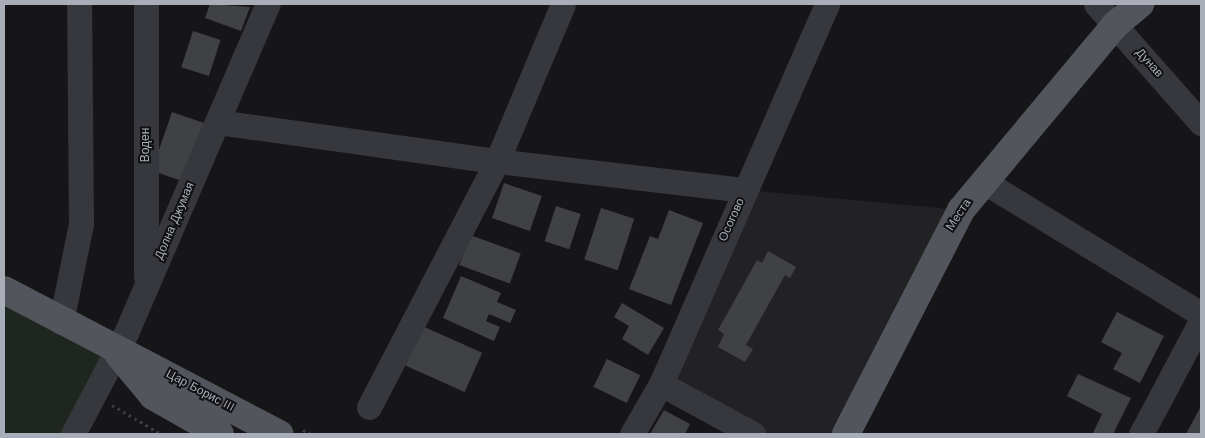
<!DOCTYPE html>
<html>
<head>
<meta charset="utf-8">
<style>
  body { margin:0 }
  #map { position:relative; width:1205px; height:438px; overflow:hidden; background:#161618; font-family:"Work Sans",sans-serif }
  div>[style] { position:absolute }
  .built>* { inset:0; background:#222225 }
  .green>* { inset:0; background:#1e261f }
  .building>* { inset:0; background:#404145; transform-origin:0 0 }
  .path>* { height:3px; margin-top:-1.5px; transform-origin:0; background:repeating-linear-gradient(90deg,#3d3f44 0 2.5px,transparent 0 6.5px) }
  .minor>* { height:25px; margin:-12.5px; padding:0 12.5px; transform-origin:12.5px; border-radius:12.5px; background:#37383d }
  .major>* { height:28px; margin:-14px; padding:0 14px; transform-origin:14px; border-radius:14px; background:#53555c }
  span { translate:-50% -50%; white-space:nowrap; text-align:center; line-height:1.15; -webkit-text-stroke:4px #111113; paint-order:stroke }
  .street-label { font-size:12px; color:#a8adb8 }
  .frame { position:absolute; inset:0; border:5px solid #a8adb8; pointer-events:none }
</style>
</head>
<body>
<div id="map">
  <div class="built">
    <i style="clip-path:polygon(745px 190px,961px 210px,846px 434px,753px 434px,661px 384px)"></i>
  </div>
  <div class="green">
    <i style="clip-path:polygon(4px 290px,117px 352px,73px 434px,4px 434px)"></i>
  </div>
  <div class="building">
    <i style="clip-path:polygon(210px 4px,250px 7px,241px 31px,205px 18px)"></i>
    <i style="left:193px;top:31px;width:29px;height:38px;rotate:18deg"></i>
    <i style="left:172px;top:112px;width:34px;height:62px;rotate:19deg"></i>
    <i style="left:504px;top:183px;width:40px;height:37px;rotate:19deg"></i>
    <i style="left:556px;top:206px;width:26px;height:37px;rotate:18deg"></i>
    <i style="left:601px;top:208px;width:35px;height:54px;rotate:18deg"></i>
    <i style="clip-path:polygon(669px 210px,703px 223px,671px 305px,629px 289px,650px 236px,658px 239px)"></i>
    <i style="left:470px;top:235px;width:54px;height:32px;rotate:20deg"></i>
    <i style="clip-path:polygon(768px 251px,796px 267px,790px 278px,785px 275px,746px 345px,753px 349px,745px 362px,718px 347px,724px 334px,718px 330px,757px 260px,762px 263px)"></i>
    <i style="clip-path:polygon(461px 276px,501px 293px,497px 302px,516px 310px,510px 323px,489px 314px,486px 321px,500px 327px,494px 341px,443px 318px)"></i>
    <i style="clip-path:polygon(622px 303px,664px 328px,648px 355px,622px 339px,629px 326px,614px 317px)"></i>
    <i style="clip-path:polygon(1117px 312px,1164px 336px,1140px 383px,1113px 369px,1122px 353px,1101px 342px)"></i>
    <i style="left:420px;top:325px;width:68px;height:43px;rotate:24deg"></i>
    <i style="left:607px;top:359px;width:37px;height:31px;rotate:26deg"></i>
    <i style="clip-path:polygon(1078px 374px,1131px 398px,1113px 434px,1093px 433px,1102px 414px,1067px 396px)"></i>
    <i style="clip-path:polygon(1201px 406px,1201px 434px,1186px 434px)"></i>
    <i style="clip-path:polygon(664px 410px,690px 424px,685px 434px,650px 434px)"></i>
  </div>
  <div class="path">
    <i style="left:112px;top:405px;width:57px;rotate:30.6deg"></i>
    <i style="left:303px;top:430px;width:9px;rotate:27deg"></i>
  </div>
  <div class="minor">
    <i style="left:146px;top:4px;width:272px;rotate:90deg"></i>
    <i style="left:1096px;top:4px;width:159px;rotate:48.6deg"></i>
    <i style="left:218px;top:122px;width:282px;rotate:8deg"></i>
    <i style="left:497px;top:161px;width:250px;rotate:6.7deg"></i>
    <i style="left:983px;top:181px;width:255px;rotate:31.4deg"></i>
    <i style="left:61px;top:322px;width:100px;rotate:-78.5deg"></i>
    <i style="left:81px;top:224px;width:220px;rotate:-90.5deg"></i>
    <i style="left:661px;top:384px;width:105px;rotate:28.5deg"></i>
    <i style="left:369px;top:407px;width:277px;rotate:-62.5deg"></i>
    <i style="left:497px;top:161px;width:170px;rotate:-67.2deg"></i>
    <i style="left:73px;top:434px;width:114px;rotate:-62.3deg"></i>
    <i style="left:126px;top:333px;width:358px;rotate:-66.7deg"></i>
    <i style="left:632px;top:434px;width:58px;rotate:-59.9deg"></i>
    <i style="left:661px;top:384px;width:415px;rotate:-66.4deg"></i>
    <i style="left:1141px;top:434px;width:128px;rotate:-62deg"></i>
  </div>
  <div class="major">
    <i style="left:4px;top:290px;width:311px;rotate:27.6deg"></i>
    <i style="left:119px;top:355px;width:53px;rotate:50.3deg"></i>
    <i style="left:153px;top:396px;width:77px;rotate:29.6deg"></i>
    <i style="left:846px;top:434px;width:252px;rotate:-62.8deg"></i>
    <i style="left:961px;top:210px;width:241px;rotate:-50.2deg"></i>
    <i style="left:1115px;top:25px;width:33px;rotate:-40deg"></i>
  </div>
  <div class="street-label">
    <span style="left:1149px;top:63px;rotate:48deg">Дунав</span>
    <span style="left:146px;top:145px;rotate:-90deg">Воден</span>
    <span style="left:959px;top:215px;rotate:-57deg">Места</span>
    <span style="left:732px;top:220px;rotate:-66deg">Осогово</span>
    <span style="left:175px;top:221px;rotate:-67deg">Долна Джумая</span>
    <span style="left:200px;top:391px;rotate:28deg">Цар Борис III</span>
  </div>
  <div class="frame"></div>
</div>
</body>
</html>
